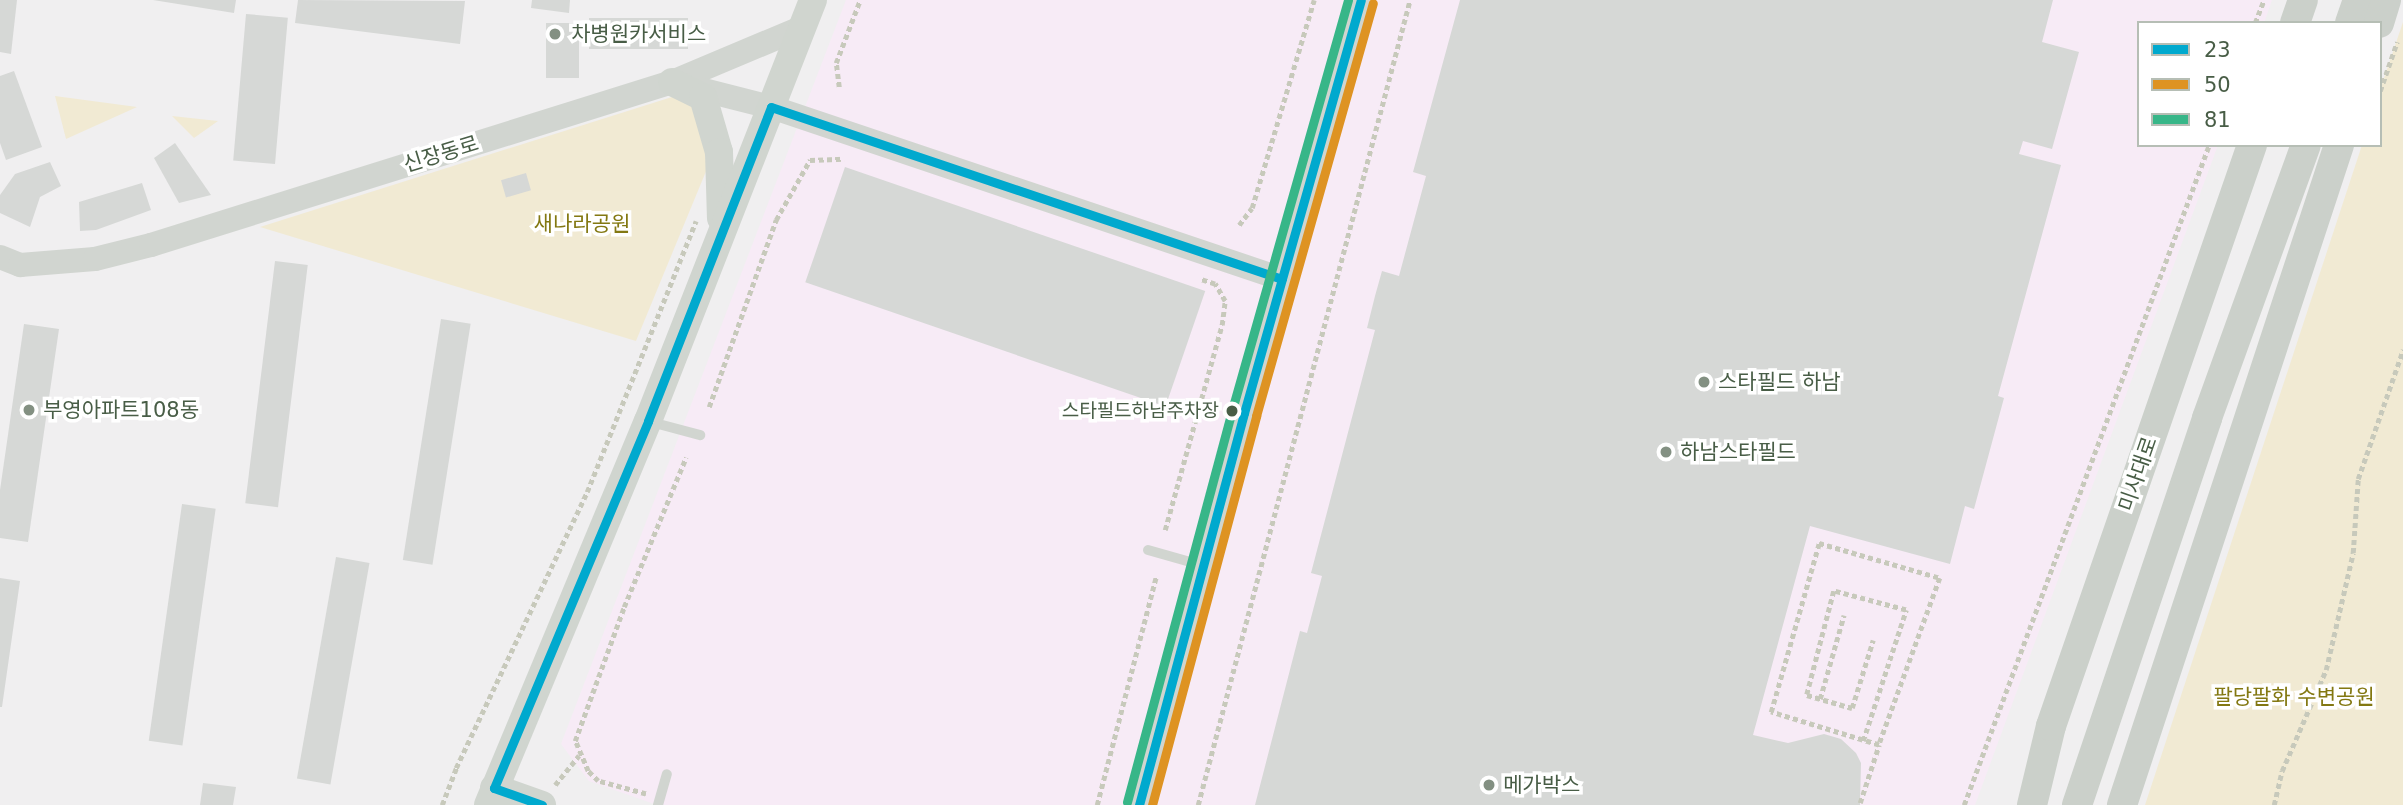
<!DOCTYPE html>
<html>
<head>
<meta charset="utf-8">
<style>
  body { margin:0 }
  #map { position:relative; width:2403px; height:805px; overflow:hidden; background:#f0eff0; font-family:"DejaVu Sans","Noto Sans KR",sans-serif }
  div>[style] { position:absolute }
  .commercial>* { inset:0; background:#f7ebf6 }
  .green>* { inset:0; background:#f1ead3 }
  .building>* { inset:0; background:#d6d8d6; transform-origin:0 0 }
  .path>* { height:4.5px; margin-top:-2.25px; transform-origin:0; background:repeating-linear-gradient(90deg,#c7c9bb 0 5px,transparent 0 8.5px) }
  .service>* { height:10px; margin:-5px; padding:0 5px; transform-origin:5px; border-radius:5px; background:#d1d5d0 }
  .tertiary>* { height:24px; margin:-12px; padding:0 12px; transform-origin:12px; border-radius:12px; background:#d1d5d0 }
  .secondary>* { height:28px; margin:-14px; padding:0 14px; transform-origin:14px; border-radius:14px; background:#d0d5cf }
  .primary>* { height:30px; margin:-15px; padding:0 15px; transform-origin:15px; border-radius:15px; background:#cbd0ca }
  .bus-1>* { height:9px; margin:-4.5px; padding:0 4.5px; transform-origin:4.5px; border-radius:4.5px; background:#00a9ce }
  .bus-2>* { height:9px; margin:-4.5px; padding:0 4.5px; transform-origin:4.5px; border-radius:4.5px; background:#de9322 }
  .bus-3>* { height:9px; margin:-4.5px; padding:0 4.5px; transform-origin:4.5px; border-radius:4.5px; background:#37b688 }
  .dots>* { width:19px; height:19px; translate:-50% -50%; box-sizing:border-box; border:4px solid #fff; border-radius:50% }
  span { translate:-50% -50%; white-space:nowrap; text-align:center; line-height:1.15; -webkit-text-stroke:7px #fff; paint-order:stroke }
  .bus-label { font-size:19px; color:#485d46 }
  .right { translate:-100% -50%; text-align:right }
  .poi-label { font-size:21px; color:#485d46 }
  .left { translate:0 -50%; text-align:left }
  .street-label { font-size:21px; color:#485d46 }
  .park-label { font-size:21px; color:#837812 }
  .legend { position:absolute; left:2137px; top:21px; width:245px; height:126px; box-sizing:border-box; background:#fff; border:2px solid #b6beb5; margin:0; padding:9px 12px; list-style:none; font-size:21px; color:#485d46 }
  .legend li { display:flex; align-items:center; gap:14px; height:35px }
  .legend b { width:35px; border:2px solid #b6beb5 }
</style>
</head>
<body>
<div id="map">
  <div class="commercial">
    <i style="clip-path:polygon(846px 0,2272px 0,2264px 23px,2139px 23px,2139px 145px,2218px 145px,1975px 805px,657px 805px,589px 781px,561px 744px)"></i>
  </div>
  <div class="green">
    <i style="clip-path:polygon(2403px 22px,2403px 805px,2145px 805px,2362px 145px,2380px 145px,2380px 90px)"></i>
    <i style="clip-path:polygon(689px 94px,721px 135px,636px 341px,260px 227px,672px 97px)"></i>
    <i style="clip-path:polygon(55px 96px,137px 107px,66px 139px)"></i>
    <i style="clip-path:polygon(172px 116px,218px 121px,194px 138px)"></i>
  </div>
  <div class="building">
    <i style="clip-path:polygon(0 0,17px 0,11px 54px,0 52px)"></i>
    <i style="clip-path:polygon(153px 0,236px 0,234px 13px)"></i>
    <i style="clip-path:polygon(298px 0,465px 1px,460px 44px,295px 23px)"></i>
    <i style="clip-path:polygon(532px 0,570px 0,569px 13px,531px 8px)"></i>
    <i style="clip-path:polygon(1460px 0,2053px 0,2042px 42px,2079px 52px,2052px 149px,2023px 141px,2019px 154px,2061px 165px,1998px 396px,2004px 398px,1974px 509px,1965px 506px,1950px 564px,1810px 526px,1753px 735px,1788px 743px,1824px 734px,1841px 739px,1856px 753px,1861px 763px,1860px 805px,1255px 805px,1300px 631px,1307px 633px,1322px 576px,1311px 573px,1375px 330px,1367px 328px,1375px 296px,1382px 271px,1399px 276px,1426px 176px,1413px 172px)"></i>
    <i style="left:246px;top:14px;width:42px;height:147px;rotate:5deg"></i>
    <i style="left:688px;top:18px;width:31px;height:99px;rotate:90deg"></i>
    <i style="left:546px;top:23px;width:33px;height:55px"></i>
    <i style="clip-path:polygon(14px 71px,42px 147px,6px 160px,0 143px,0 76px)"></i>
    <i style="clip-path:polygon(175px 143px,211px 195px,179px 203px,154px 158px)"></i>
    <i style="clip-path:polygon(50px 162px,61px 186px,40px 197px,30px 227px,0 213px,0 195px,15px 174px)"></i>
    <i style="left:845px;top:167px;width:381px;height:122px;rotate:19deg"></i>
    <i style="left:526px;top:173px;width:18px;height:26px;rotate:74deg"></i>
    <i style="clip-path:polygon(142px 183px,151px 210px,96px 230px,80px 231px,79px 202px)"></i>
    <i style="left:275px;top:261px;width:33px;height:244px;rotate:7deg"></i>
    <i style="left:441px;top:319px;width:30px;height:244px;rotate:9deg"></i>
    <i style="clip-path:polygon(24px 324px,59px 329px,28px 542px,0 538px,0 490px)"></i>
    <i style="left:182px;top:504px;width:34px;height:239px;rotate:8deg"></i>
    <i style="left:336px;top:557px;width:34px;height:225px;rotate:10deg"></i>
    <i style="clip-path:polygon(0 578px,20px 581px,2px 707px,0 707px)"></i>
    <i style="clip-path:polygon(203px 783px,236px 787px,233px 805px,200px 805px)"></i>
  </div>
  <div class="path">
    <i style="left:2255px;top:23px;width:25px;rotate:-69deg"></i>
    <i style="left:839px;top:87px;width:24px;rotate:-97deg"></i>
    <i style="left:836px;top:63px;width:67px;rotate:-69.1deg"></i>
    <i style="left:2380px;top:91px;width:52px;rotate:-70.9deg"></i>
    <i style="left:1239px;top:225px;width:21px;rotate:-53deg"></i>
    <i style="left:1252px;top:208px;width:217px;rotate:-73.4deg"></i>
    <i style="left:709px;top:407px;width:199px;rotate:-70.3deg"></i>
    <i style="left:776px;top:220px;width:69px;rotate:-60.5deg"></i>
    <i style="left:810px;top:160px;width:34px;rotate:-2deg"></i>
    <i style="left:1165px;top:530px;width:213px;rotate:-74.5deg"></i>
    <i style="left:1222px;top:325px;width:24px;rotate:-83deg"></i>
    <i style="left:1225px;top:301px;width:20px;rotate:-120deg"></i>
    <i style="left:1215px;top:284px;width:16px;rotate:-162deg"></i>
    <i style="left:1819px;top:543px;width:126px;rotate:16.1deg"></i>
    <i style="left:1940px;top:578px;width:178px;rotate:110.1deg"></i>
    <i style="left:1879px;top:745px;width:113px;rotate:-163deg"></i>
    <i style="left:1771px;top:712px;width:176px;rotate:-74.1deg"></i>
    <i style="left:1820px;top:699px;width:87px;rotate:-74.1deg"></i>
    <i style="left:1863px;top:741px;width:138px;rotate:-71.8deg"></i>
    <i style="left:1906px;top:610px;width:74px;rotate:-165.2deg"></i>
    <i style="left:1834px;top:591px;width:107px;rotate:104.6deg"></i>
    <i style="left:1807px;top:695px;width:47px;rotate:16.1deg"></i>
    <i style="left:1852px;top:708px;width:71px;rotate:-72.8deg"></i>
    <i style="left:555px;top:785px;width:38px;rotate:-51deg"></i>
    <i style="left:646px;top:794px;width:50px;rotate:-164.8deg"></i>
    <i style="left:598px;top:781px;width:14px;rotate:-135deg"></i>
    <i style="left:588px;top:771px;width:33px;rotate:-113deg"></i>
    <i style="left:575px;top:741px;width:143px;rotate:-69.9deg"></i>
    <i style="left:624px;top:607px;width:162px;rotate:-67.5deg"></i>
    <i style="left:1860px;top:803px;width:61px;rotate:-71.9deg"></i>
    <i style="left:442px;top:805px;width:40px;rotate:-69deg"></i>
    <i style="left:456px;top:768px;width:306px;rotate:-64.6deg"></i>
    <i style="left:587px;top:492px;width:292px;rotate:-68.1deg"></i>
    <i style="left:1097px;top:805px;width:236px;rotate:-75.5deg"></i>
    <i style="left:1198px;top:805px;width:832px;rotate:-75.25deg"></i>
    <i style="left:1964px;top:805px;width:704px;rotate:-69.63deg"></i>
    <i style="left:2274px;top:805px;width:35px;rotate:-77deg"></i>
    <i style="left:2282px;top:771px;width:110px;rotate:-66.5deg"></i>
    <i style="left:2326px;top:670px;width:120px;rotate:-77deg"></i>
    <i style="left:2353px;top:553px;width:74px;rotate:-86.1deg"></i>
    <i style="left:2358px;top:479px;width:137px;rotate:-70.8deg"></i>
  </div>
  <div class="service">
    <i style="left:651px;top:422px;width:51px;rotate:14.9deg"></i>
    <i style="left:1148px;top:550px;width:55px;rotate:15.8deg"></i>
    <i style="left:658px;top:805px;width:32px;rotate:-74deg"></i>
  </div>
  <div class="tertiary">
    <i style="left:672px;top:82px;width:142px;rotate:-22.8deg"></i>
    <i style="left:0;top:257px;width:22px;rotate:22deg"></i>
    <i style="left:20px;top:265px;width:75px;rotate:-4.6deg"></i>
    <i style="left:95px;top:259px;width:58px;rotate:-14deg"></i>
    <i style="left:151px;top:245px;width:546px;rotate:-17.37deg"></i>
    <i style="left:672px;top:82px;width:102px;rotate:14.2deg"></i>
    <i style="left:771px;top:107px;width:539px;rotate:18.6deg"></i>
  </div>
  <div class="secondary">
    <i style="left:672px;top:82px;width:34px;rotate:26deg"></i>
    <i style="left:703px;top:97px;width:57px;rotate:73.8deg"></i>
    <i style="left:719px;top:152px;width:66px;rotate:88.3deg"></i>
    <i style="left:494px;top:788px;width:51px;rotate:19.5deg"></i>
    <i style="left:488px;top:805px;width:416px;rotate:-67.4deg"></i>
    <i style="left:648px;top:421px;width:452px;rotate:-68.6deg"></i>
    <i style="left:1139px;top:805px;width:406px;rotate:-75deg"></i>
    <i style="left:1244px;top:413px;width:429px;rotate:-74.2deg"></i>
  </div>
  <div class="primary">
    <i style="left:2295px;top:23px;width:24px;rotate:-71deg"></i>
    <i style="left:2350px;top:23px;width:24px;rotate:-71deg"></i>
    <i style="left:2379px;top:23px;width:24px;rotate:-73deg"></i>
    <i style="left:2032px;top:805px;width:81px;rotate:-76.5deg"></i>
    <i style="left:2051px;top:726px;width:615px;rotate:-70.92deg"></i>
    <i style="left:2077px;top:805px;width:408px;rotate:-71.4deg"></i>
    <i style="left:2207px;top:418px;width:290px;rotate:-70.1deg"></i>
    <i style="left:2122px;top:805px;width:695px;rotate:-71.8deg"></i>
  </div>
  <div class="bus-1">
    <i style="left:542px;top:805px;width:51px;rotate:-160.5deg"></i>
    <i style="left:494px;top:788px;width:398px;rotate:-67.2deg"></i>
    <i style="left:648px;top:421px;width:337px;rotate:-68.6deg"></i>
    <i style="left:771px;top:107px;width:539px;rotate:18.6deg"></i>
    <i style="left:1139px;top:805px;width:406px;rotate:-75deg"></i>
    <i style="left:1244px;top:413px;width:429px;rotate:-74.2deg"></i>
  </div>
  <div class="bus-2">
    <i style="left:1152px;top:805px;width:403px;rotate:-75deg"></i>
    <i style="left:1256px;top:416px;width:429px;rotate:-74.2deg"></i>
  </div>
  <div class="bus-3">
    <i style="left:1127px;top:802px;width:406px;rotate:-75deg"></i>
    <i style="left:1232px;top:410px;width:426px;rotate:-74.2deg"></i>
  </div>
  <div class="dots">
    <i style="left:555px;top:34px;background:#839082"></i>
    <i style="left:1704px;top:382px;background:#839082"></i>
    <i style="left:29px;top:410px;background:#839082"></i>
    <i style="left:1232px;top:411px;background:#485d46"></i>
    <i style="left:1666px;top:452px;background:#839082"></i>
    <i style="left:1489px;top:785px;background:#839082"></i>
  </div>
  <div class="bus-label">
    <span class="right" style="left:1219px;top:411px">스타필드하남주차장</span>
  </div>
  <div class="poi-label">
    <span class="left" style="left:571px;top:34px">차병원카서비스</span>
    <span class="left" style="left:1718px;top:382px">스타필드 하남</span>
    <span class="left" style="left:43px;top:410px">부영아파트108동</span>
    <span class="left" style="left:1680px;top:452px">하남스타필드</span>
    <span class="left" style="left:1503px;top:785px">메가박스</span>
  </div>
  <div class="street-label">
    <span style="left:441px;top:154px;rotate:-17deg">신장동로</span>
    <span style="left:2138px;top:474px;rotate:-71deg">미사대로</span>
  </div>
  <div class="park-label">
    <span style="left:582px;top:224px">새나라공원</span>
    <span style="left:2294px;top:697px">팔당팔화 수변공원</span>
  </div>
  <ul class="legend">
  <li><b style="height:9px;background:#00a9ce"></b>23</li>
  <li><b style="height:9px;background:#de9322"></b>50</li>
  <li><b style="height:9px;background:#37b688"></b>81</li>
  </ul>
</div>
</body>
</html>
